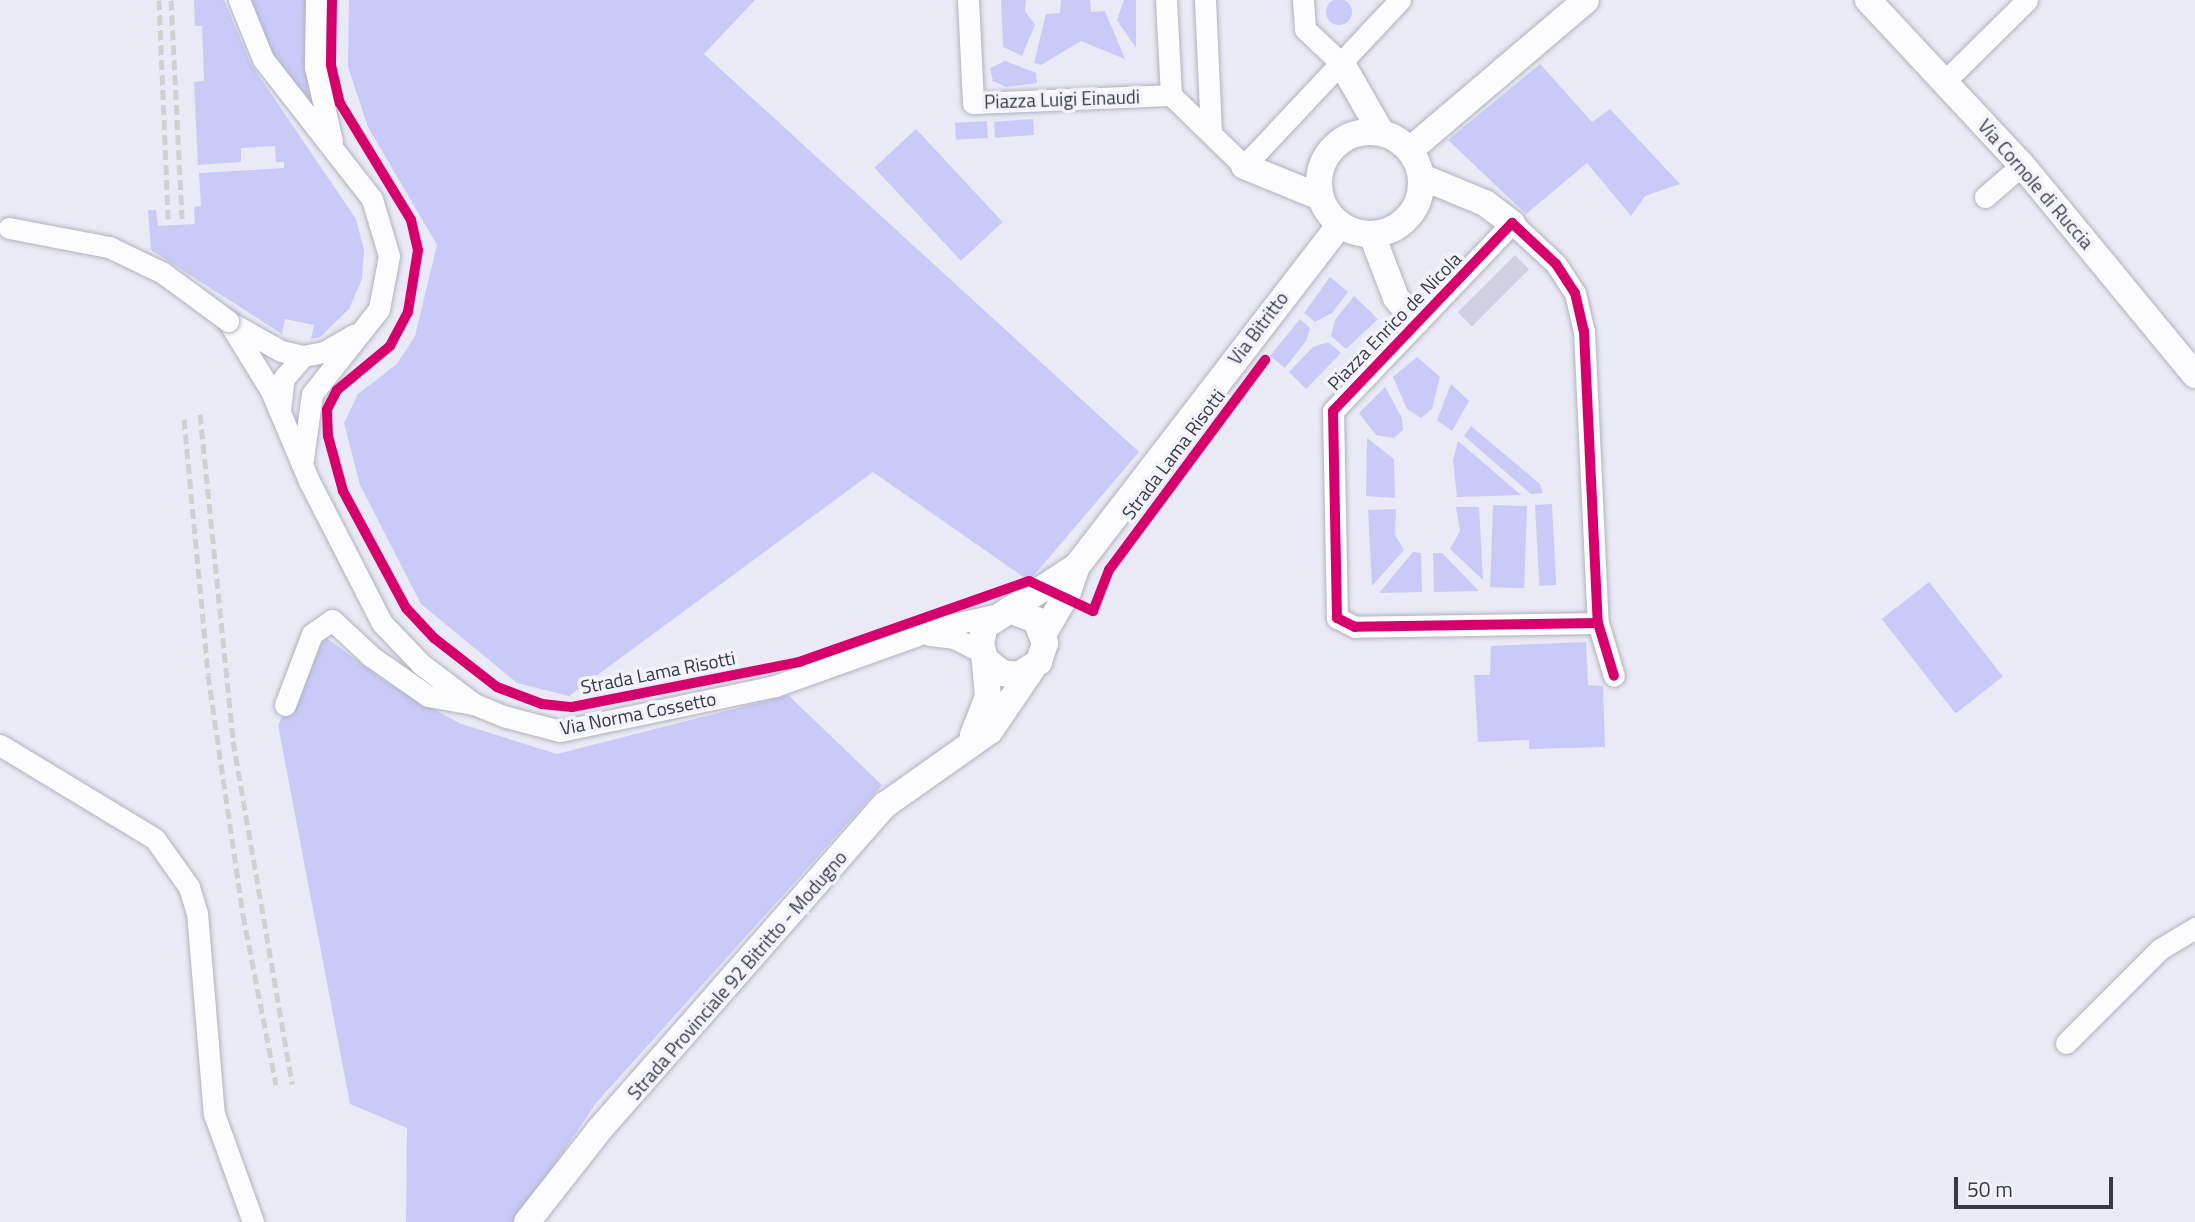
<!DOCTYPE html>
<html>
<head>
<meta charset="utf-8">
<style>
  body { margin:0 }
  #map { position:relative; width:2195px; height:1222px; overflow:hidden; background:#e9eaf6; font-family:"Titillium Web",sans-serif }
  div>[style] { position:absolute }
  .green>* { inset:0; background:#c9caf7; transform-origin:0 0 }
  .round { border-radius:50% }
  .building>* { inset:0; background:#d0d1e0; transform-origin:0 0 }
  .roads { filter:drop-shadow(0 0 2px #b1b2bd) drop-shadow(0 0 2px #b1b2bd) }
  .minor>* { height:21px; margin:-10.5px; padding:0 10.5px; transform-origin:10.5px; border-radius:10.5px; background:#fcfcfe }
  .major>* { height:26px; margin:-13px; padding:0 13px; transform-origin:13px; border-radius:13px; background:#fcfcfe }
  .major>.ring { margin:-13px; padding:0; box-sizing:content-box; background:none; border:26px solid #fcfcfe; border-radius:50% }
  .rail>* { height:5px; margin-top:-2.5px; transform-origin:0; background:repeating-linear-gradient(90deg,#d0d0d3 0 10px,transparent 0 15px) }
  .bridges { filter:drop-shadow(0 0 2px #b1b2bd) drop-shadow(0 0 2px #b1b2bd) }
  .minor-bridge>* { height:21px; margin:-10.5px; padding:0 10.5px; transform-origin:10.5px; border-radius:10.5px; background:#fcfcfe }
  .cycleway>* { height:10px; margin:-5px; padding:0 5px; transform-origin:5px; border-radius:5px; background:#d6006c }
  span { translate:-50% -50%; white-space:nowrap; text-align:center; line-height:1.15; -webkit-text-stroke:7px #f3f3fe; paint-order:stroke }
  .street-label { font-size:19px; color:#383944 }
  .scale { position:absolute; left:1954px; top:1177px; width:159px; height:32px; box-sizing:border-box; border:4px solid #383944; border-top:0; padding-left:9px; font-size:21px; line-height:24px; white-space:nowrap; color:#383944; -webkit-text-stroke:5px #f3f3fe; paint-order:stroke }
</style>
</head>
<body>
<div id="map">
  <div class="green">
    <i class="round" style="left:1326px;top:-1px;width:26px;height:26px"></i>
    <i style="clip-path:polygon(194px 0,224px 0,251px 64px,356px 219px,364px 250px,362px 279px,349px 309px,320px 337px,311px 339px,314px 325px,285px 319px,282px 334px,151px 250px,148px 210px,156px 210px,158px 226px,195px 224px,194px 207px,201px 206px,199px 173px,284px 168px,284px 162px,276px 162px,275px 146px,241px 148px,241px 162px,198px 165px,194px 82px,204px 81px,202px 26px,195px 26px)"></i>
    <i style="clip-path:polygon(248px 0,309px 0,312px 102px,307px 104px,276px 61px)"></i>
    <i style="clip-path:polygon(349px 0,755px 0,704px 54px,1139px 452px,1029px 581px,873px 472px,569px 696px,517px 683px,421px 604px,360px 485px,344px 423px,358px 394px,397px 364px,415px 336px,437px 245px,368px 127px,348px 67px)"></i>
    <i style="clip-path:polygon(1001px 0,1026px 0,1025px 11px,1035px 25px,1022px 56px,1003px 47px)"></i>
    <i style="clip-path:polygon(1061px 0,1090px 0,1091px 12px,1105px 11px,1125px 59px,1081px 41px,1041px 65px,1034px 63px,1046px 14px,1060px 13px)"></i>
    <i style="clip-path:polygon(1124px 0,1136px 0,1136px 48px,1117px 20px)"></i>
    <i style="clip-path:polygon(1005px 61px,1036px 73px,1037px 83px,1006px 87px,993px 81px,990px 68px)"></i>
    <i style="clip-path:polygon(1540px 64px,1592px 122px,1610px 109px,1680px 184px,1645px 196px,1631px 216px,1587px 163px,1526px 214px,1448px 140px)"></i>
    <i style="left:1033px;top:119px;width:16px;height:39px;rotate:86deg"></i>
    <i style="left:987px;top:121px;width:17px;height:32px;rotate:87deg"></i>
    <i style="left:916px;top:129px;width:127px;height:57px;rotate:47deg"></i>
    <i style="clip-path:polygon(1330px 277px,1348px 292px,1332px 313px,1315px 322px,1304px 313px)"></i>
    <i style="clip-path:polygon(1354px 296px,1378px 319px,1346px 349px,1331px 336px,1335px 320px)"></i>
    <i style="clip-path:polygon(1300px 319px,1310px 328px,1306px 341px,1285px 368px,1270px 356px)"></i>
    <i style="clip-path:polygon(1328px 342px,1341px 353px,1306px 389px,1289px 372px,1313px 347px)"></i>
    <i style="clip-path:polygon(1417px 357px,1440px 377px,1432px 409px,1421px 418px,1407px 409px,1393px 377px)"></i>
    <i style="clip-path:polygon(1451px 384px,1469px 401px,1452px 431px,1437px 420px)"></i>
    <i style="clip-path:polygon(1385px 387px,1402px 418px,1403px 430px,1394px 438px,1376px 435px,1359px 413px)"></i>
    <i style="clip-path:polygon(1471px 426px,1540px 484px,1543px 493px,1531px 494px,1464px 436px)"></i>
    <i style="clip-path:polygon(1367px 438px,1394px 459px,1395px 498px,1366px 496px)"></i>
    <i style="clip-path:polygon(1458px 441px,1464px 446px,1521px 495px,1457px 497px,1453px 460px)"></i>
    <i style="left:1552px;top:504px;width:81px;height:17px;rotate:87deg"></i>
    <i style="left:1493px;top:505px;width:34px;height:82px;rotate:2deg"></i>
    <i style="clip-path:polygon(1456px 507px,1479px 507px,1483px 580px,1450px 549px,1460px 531px)"></i>
    <i style="clip-path:polygon(1396px 509px,1395px 535px,1404px 550px,1372px 586px,1368px 510px)"></i>
    <i style="clip-path:polygon(1413px 552px,1421px 553px,1422px 592px,1379px 593px)"></i>
    <i style="clip-path:polygon(1433px 553px,1442px 553px,1479px 591px,1434px 592px)"></i>
    <i style="left:1929px;top:582px;width:120px;height:60px;rotate:52deg"></i>
    <i style="clip-path:polygon(325px 637px,389px 684px,461px 724px,557px 754px,788px 695px,882px 785px,596px 1103px,516px 1222px,406px 1222px,407px 1128px,350px 1104px,278px 725px)"></i>
    <i style="clip-path:polygon(1586px 642px,1588px 685px,1603px 686px,1605px 747px,1529px 749px,1529px 740px,1478px 742px,1474px 675px,1490px 675px,1491px 646px)"></i>
  </div>
  <div class="building">
    <i style="left:1515px;top:255px;width:20px;height:81px;rotate:45deg"></i>
  </div>
  <div class="roads">
    <div class="minor">
      <i style="left:239px;top:0;width:64px;rotate:67.9deg"></i>
      <i style="left:263px;top:59px;width:177px;rotate:52.1deg"></i>
      <i style="left:372px;top:199px;width:59px;rotate:73.4deg"></i>
      <i style="left:389px;top:256px;width:54px;rotate:100.7deg"></i>
      <i style="left:379px;top:309px;width:108px;rotate:128.2deg"></i>
      <i style="left:312px;top:394px;width:66px;rotate:97.9deg"></i>
      <i style="left:316px;top:0;width:67px;rotate:90.9deg"></i>
      <i style="left:315px;top:67px;width:76px;rotate:77.1deg"></i>
      <i style="left:968px;top:0;width:103px;rotate:87.2deg"></i>
      <i style="left:973px;top:103px;width:198px;rotate:-2.3deg"></i>
      <i style="left:1166px;top:0;width:95px;rotate:87deg"></i>
      <i style="left:1171px;top:95px;width:102px;rotate:44.2deg"></i>
      <i style="left:1244px;top:166px;width:228px;rotate:-46.8deg"></i>
      <i style="left:1205px;top:0;width:134px;rotate:87.4deg"></i>
      <i style="left:1303px;top:0;width:29px;rotate:86deg"></i>
      <i style="left:1305px;top:29px;width:51px;rotate:43.4deg"></i>
      <i style="left:1945px;top:81px;width:115px;rotate:-44.6deg"></i>
      <i style="left:1985px;top:197px;width:49px;rotate:-40.9deg"></i>
      <i style="left:228px;top:321px;width:82px;rotate:58.4deg"></i>
      <i style="left:271px;top:391px;width:98px;rotate:67.1deg"></i>
      <i style="left:309px;top:481px;width:160px;rotate:62.8deg"></i>
      <i style="left:382px;top:623px;width:57px;rotate:46.4deg"></i>
      <i style="left:421px;top:664px;width:66px;rotate:37deg"></i>
      <i style="left:474px;top:704px;width:31px;rotate:22deg"></i>
      <i style="left:503px;top:716px;width:59px;rotate:14.7deg"></i>
      <i style="left:560px;top:731px;width:220px;rotate:-11.8deg"></i>
      <i style="left:775px;top:686px;width:176px;rotate:-19.6deg"></i>
      <i style="left:941px;top:627px;width:58px;rotate:-12.8deg"></i>
      <i style="left:231px;top:323px;width:57px;rotate:29.2deg"></i>
      <i style="left:281px;top:351px;width:23px;rotate:13deg"></i>
      <i style="left:303px;top:356px;width:21px;rotate:-11deg"></i>
      <i style="left:324px;top:352px;width:34px;rotate:-30deg"></i>
      <i style="left:280px;top:409px;width:31px;rotate:-83deg"></i>
      <i style="left:284px;top:378px;width:29px;rotate:-49deg"></i>
      <i style="left:1598px;top:623px;width:243px;rotate:179.1deg"></i>
      <i style="left:1355px;top:627px;width:20px;rotate:-153deg"></i>
      <i style="left:1337px;top:618px;width:207px;rotate:-91.1deg"></i>
      <i style="left:1333px;top:411px;width:260px;rotate:-46.4deg"></i>
      <i style="left:1512px;top:223px;width:60px;rotate:43deg"></i>
      <i style="left:1556px;top:264px;width:35px;rotate:57deg"></i>
      <i style="left:1575px;top:293px;width:39px;rotate:77deg"></i>
      <i style="left:1584px;top:331px;width:292px;rotate:87.3deg"></i>
      <i style="left:1598px;top:623px;width:55px;rotate:73.2deg"></i>
      <i style="left:930px;top:635px;width:24px;rotate:7deg"></i>
      <i style="left:954px;top:638px;width:31px;rotate:27deg"></i>
      <i style="left:285px;top:705px;width:76px;rotate:-69.2deg"></i>
      <i style="left:312px;top:634px;width:24px;rotate:-35deg"></i>
      <i style="left:332px;top:620px;width:54px;rotate:42.8deg"></i>
      <i style="left:372px;top:657px;width:68px;rotate:34.9deg"></i>
      <i style="left:428px;top:696px;width:47px;rotate:9.9deg"></i>
      <i style="left:0;top:745px;width:181px;rotate:31.2deg"></i>
      <i style="left:155px;top:839px;width:59px;rotate:54.7deg"></i>
      <i style="left:189px;top:887px;width:27px;rotate:73deg"></i>
      <i style="left:197px;top:913px;width:202px;rotate:85.2deg"></i>
      <i style="left:214px;top:1114px;width:115px;rotate:70.1deg"></i>
      <i style="left:2066px;top:1043px;width:133px;rotate:-45deg"></i>
      <i style="left:2160px;top:949px;width:41px;rotate:-31deg"></i>
    </div>
    <div class="major">
      <i style="left:1868px;top:0;width:226px;rotate:47deg"></i>
      <i style="left:2022px;top:165px;width:272px;rotate:50.5deg"></i>
      <i style="left:1342px;top:64px;width:78px;rotate:60.2deg"></i>
      <i class="ring" style="left:1319px;top:132px;width:76px;height:76px"></i>
      <i style="left:1410px;top:150px;width:231px;rotate:-40.4deg"></i>
      <i style="left:1244px;top:166px;width:82px;rotate:22.2deg"></i>
      <i style="left:1422px;top:177px;width:68px;rotate:22.4deg"></i>
      <i style="left:1485px;top:203px;width:34px;rotate:37deg"></i>
      <i style="left:1372px;top:235px;width:67px;rotate:69.1deg"></i>
      <i style="left:1396px;top:298px;width:31px;rotate:50deg"></i>
      <i style="left:1009px;top:610px;width:29px;rotate:20deg"></i>
      <i style="left:1036px;top:620px;width:25px;rotate:69deg"></i>
      <i style="left:1045px;top:643px;width:20px;rotate:108deg"></i>
      <i style="left:1039px;top:662px;width:25px;rotate:148deg"></i>
      <i style="left:1018px;top:675px;width:16px;rotate:-173deg"></i>
      <i style="left:1002px;top:673px;width:22px;rotate:-141deg"></i>
      <i style="left:985px;top:659px;width:16px;rotate:-104deg"></i>
      <i style="left:981px;top:643px;width:17px;rotate:-77deg"></i>
      <i style="left:985px;top:626px;width:110px;rotate:-33.1deg"></i>
      <i style="left:1044px;top:633px;width:48px;rotate:-59.7deg"></i>
      <i style="left:1068px;top:592px;width:28px;rotate:-71deg"></i>
      <i style="left:1077px;top:566px;width:431px;rotate:-52.4deg"></i>
      <i style="left:973px;top:735px;width:41px;rotate:-68.5deg"></i>
      <i style="left:988px;top:697px;width:38px;rotate:-95deg"></i>
      <i style="left:527px;top:1222px;width:118px;rotate:-51.9deg"></i>
      <i style="left:600px;top:1129px;width:432px;rotate:-48.7deg"></i>
      <i style="left:885px;top:805px;width:128px;rotate:-35.2deg"></i>
      <i style="left:990px;top:731px;width:75px;rotate:-55.9deg"></i>
    </div>
  </div>
  <div class="rail">
    <i style="left:159px;top:0;width:219px;rotate:87.6deg"></i>
    <i style="left:171px;top:0;width:219px;rotate:87.1deg"></i>
    <i style="left:200px;top:414px;width:329px;rotate:84.2deg"></i>
    <i style="left:233px;top:741px;width:348px;rotate:80.2deg"></i>
    <i style="left:184px;top:419px;width:257px;rotate:84.6deg"></i>
    <i style="left:208px;top:675px;width:243px;rotate:81.7deg"></i>
    <i style="left:243px;top:915px;width:173px;rotate:79deg"></i>
  </div>
  <div class="bridges">
    <div class="minor-bridge">
      <i style="left:9px;top:228px;width:102px;rotate:10.8deg"></i>
      <i style="left:109px;top:247px;width:60px;rotate:25.7deg"></i>
      <i style="left:163px;top:273px;width:81px;rotate:36.4deg"></i>
    </div>
  </div>
  <div class="cycleway">
    <i style="left:332px;top:0;width:65px;rotate:90.9deg"></i>
    <i style="left:331px;top:65px;width:39px;rotate:77deg"></i>
    <i style="left:340px;top:103px;width:137px;rotate:58.7deg"></i>
    <i style="left:411px;top:220px;width:31px;rotate:77deg"></i>
    <i style="left:418px;top:250px;width:63px;rotate:99.2deg"></i>
    <i style="left:408px;top:312px;width:38px;rotate:118deg"></i>
    <i style="left:390px;top:346px;width:69px;rotate:140.3deg"></i>
    <i style="left:337px;top:390px;width:22px;rotate:117deg"></i>
    <i style="left:327px;top:410px;width:26px;rotate:88deg"></i>
    <i style="left:328px;top:436px;width:57px;rotate:74.7deg"></i>
    <i style="left:343px;top:491px;width:133px;rotate:61.7deg"></i>
    <i style="left:406px;top:608px;width:41px;rotate:47deg"></i>
    <i style="left:434px;top:638px;width:80px;rotate:37.9deg"></i>
    <i style="left:497px;top:687px;width:48px;rotate:20.7deg"></i>
    <i style="left:542px;top:704px;width:30px;rotate:6deg"></i>
    <i style="left:572px;top:707px;width:231px;rotate:-11.2deg"></i>
    <i style="left:799px;top:662px;width:244px;rotate:-19.4deg"></i>
    <i style="left:1029px;top:581px;width:71px;rotate:25.1deg"></i>
    <i style="left:1093px;top:611px;width:44px;rotate:-68.7deg"></i>
    <i style="left:1109px;top:570px;width:262px;rotate:-53.4deg"></i>
    <i style="left:1598px;top:623px;width:243px;rotate:179.1deg"></i>
    <i style="left:1355px;top:627px;width:20px;rotate:-153deg"></i>
    <i style="left:1337px;top:618px;width:207px;rotate:-91.1deg"></i>
    <i style="left:1333px;top:411px;width:260px;rotate:-46.4deg"></i>
    <i style="left:1512px;top:223px;width:60px;rotate:43deg"></i>
    <i style="left:1556px;top:264px;width:35px;rotate:57deg"></i>
    <i style="left:1575px;top:293px;width:39px;rotate:77deg"></i>
    <i style="left:1584px;top:331px;width:292px;rotate:87.3deg"></i>
    <i style="left:1598px;top:623px;width:55px;rotate:73.2deg"></i>
  </div>
  <div class="street-label">
    <span style="left:1062px;top:99px;rotate:-2deg">Piazza Luigi Einaudi</span>
    <span style="left:2036px;top:184px;rotate:49deg">Via Cornole di Ruccia</span>
    <span style="left:1394px;top:321px;rotate:-46deg">Piazza Enrico de Nicola</span>
    <span style="left:1258px;top:328px;rotate:-53deg">Via Bitritto</span>
    <span style="left:1173px;top:454px;rotate:-53deg">Strada Lama Risotti</span>
    <span style="left:658px;top:672px;rotate:-11deg">Strada Lama Risotti</span>
    <span style="left:638px;top:713px;rotate:-11deg">Via Norma Cossetto</span>
    <span style="left:737px;top:975px;rotate:-49deg">Strada Provinciale 92 Bitritto - Modugno</span>
  </div>
  <div class="scale">50 m</div>
</div>
</body>
</html>
